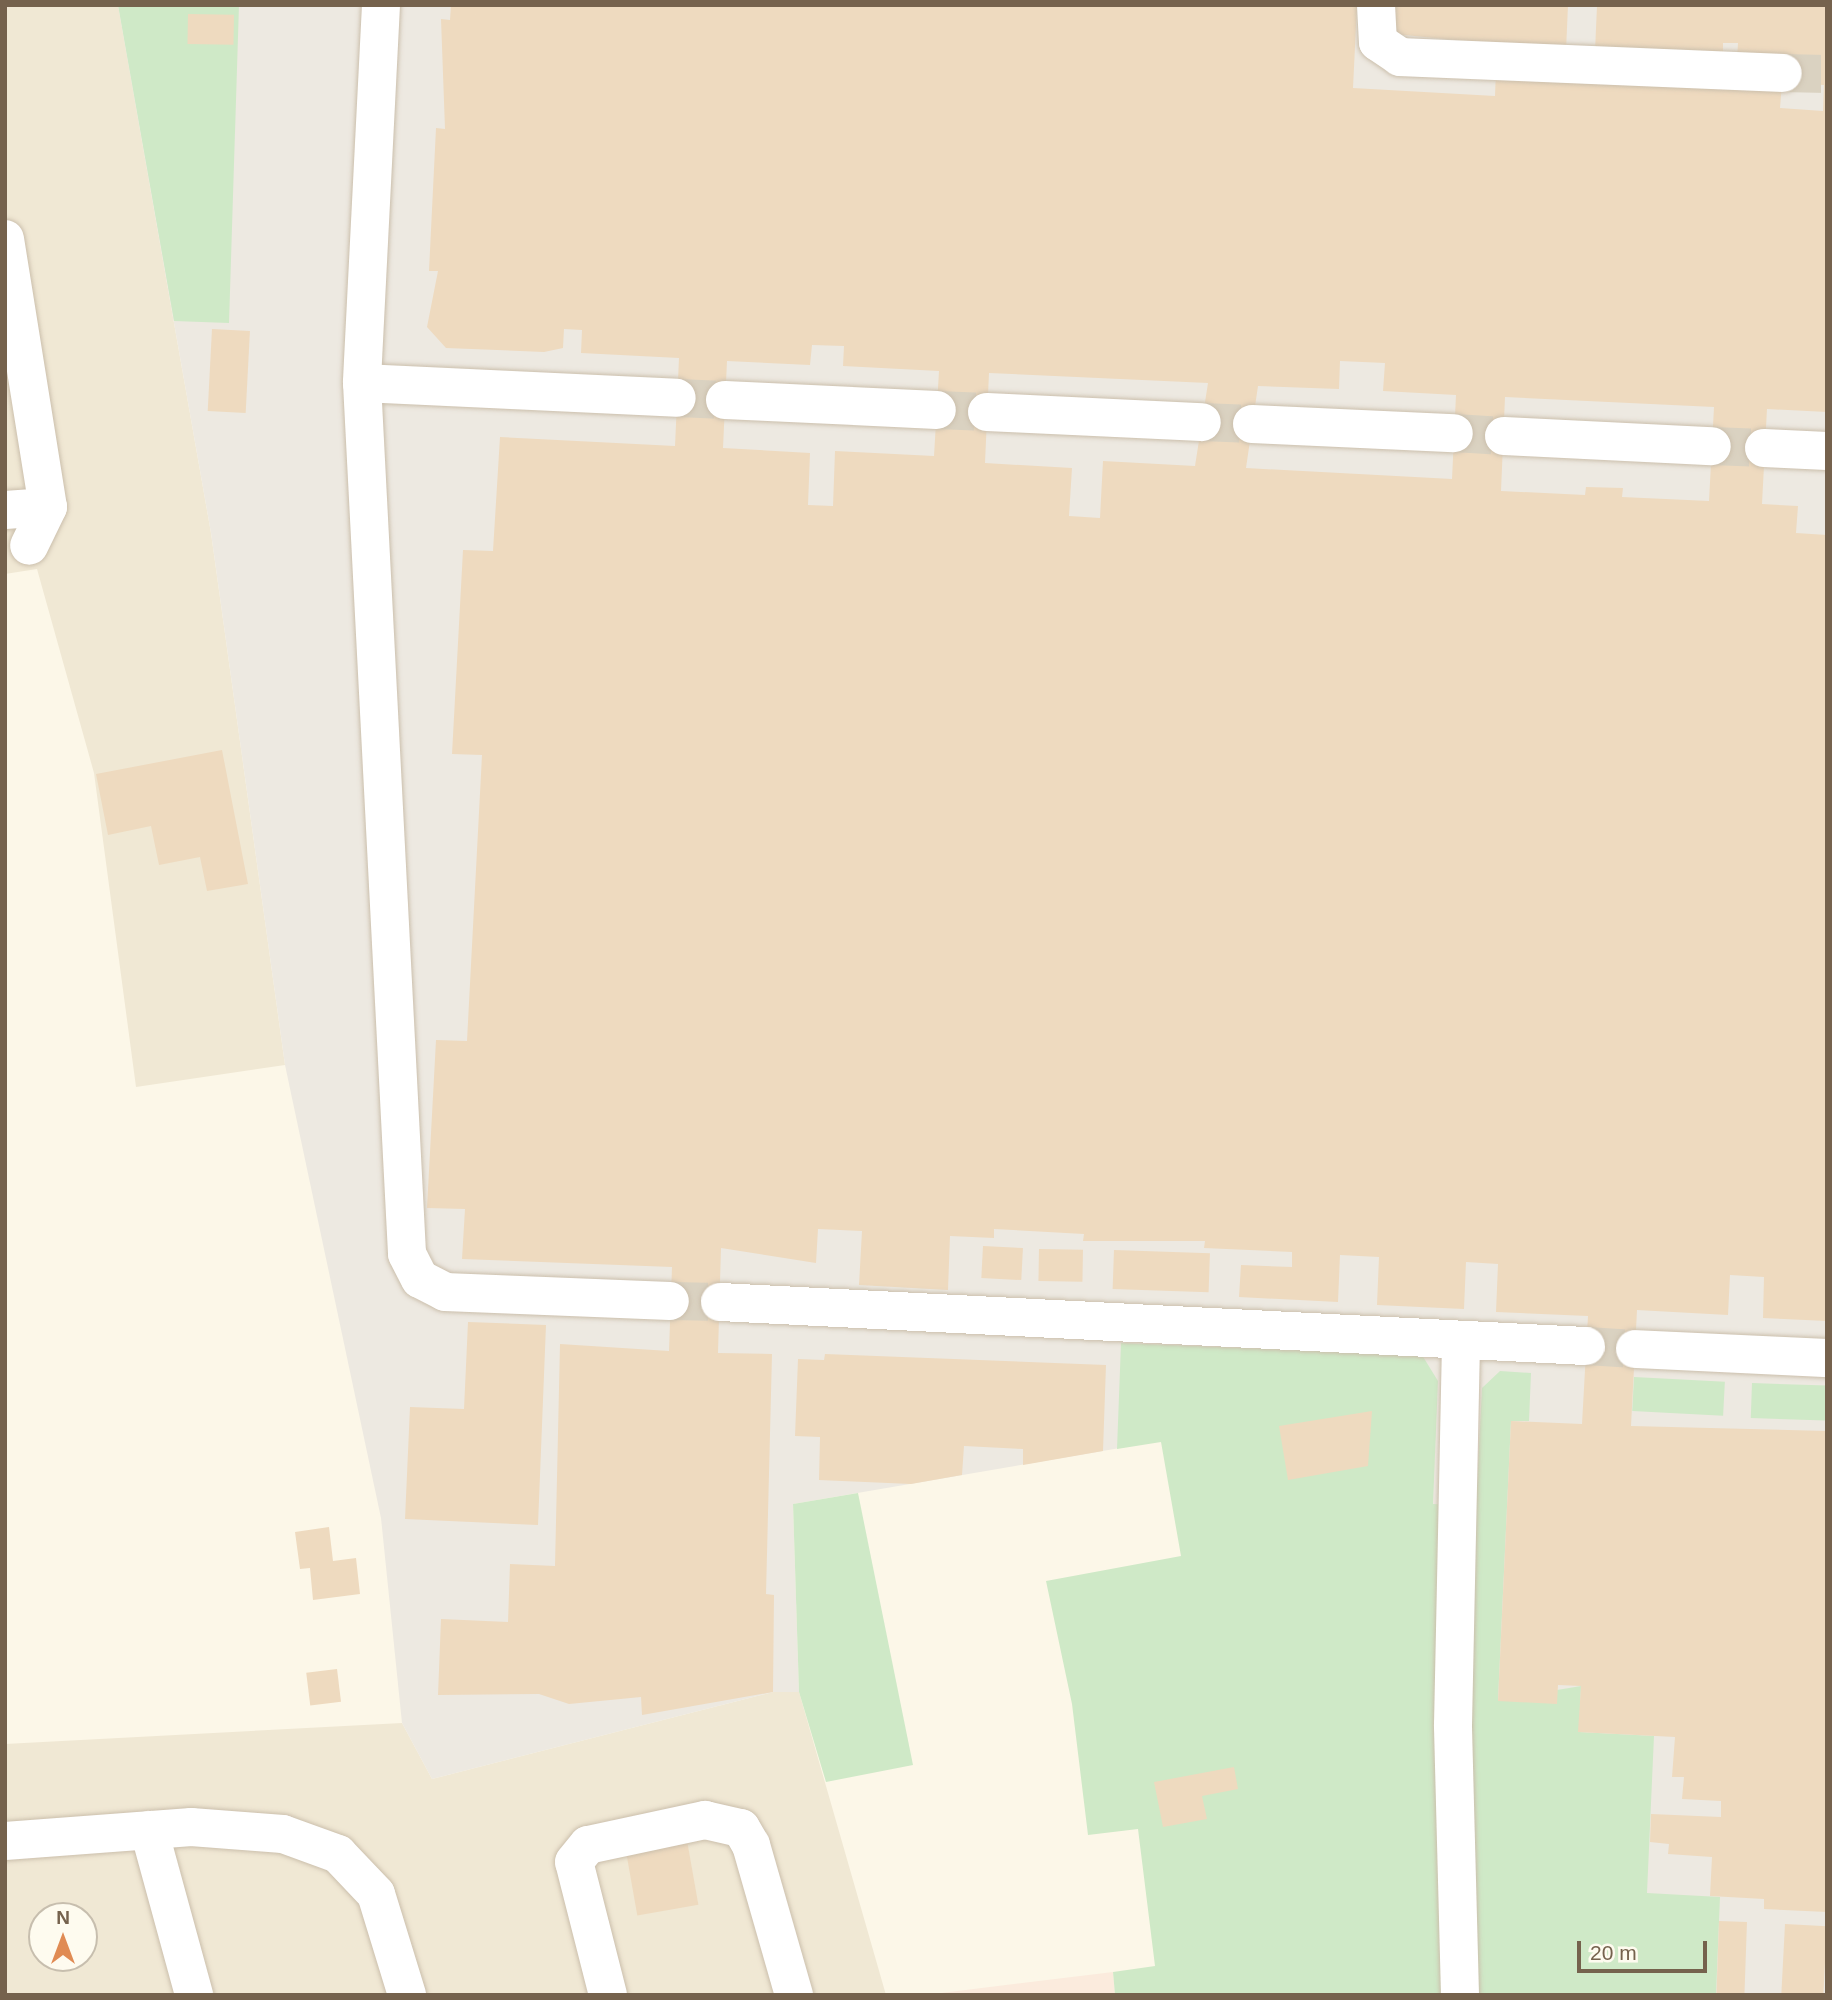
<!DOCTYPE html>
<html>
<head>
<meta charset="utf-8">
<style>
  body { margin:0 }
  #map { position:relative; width:1832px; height:2000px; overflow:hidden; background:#fcf7e8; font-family:Helvetica,sans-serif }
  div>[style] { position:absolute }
  .residential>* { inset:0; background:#f0e8d4 }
  .commercial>* { inset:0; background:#fbebdd }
  .industrial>* { inset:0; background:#ede9e1 }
  .green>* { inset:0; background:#cfe9c7; transform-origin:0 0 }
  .building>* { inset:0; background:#eedabf; transform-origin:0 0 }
  .minor-tunnel>* { height:38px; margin-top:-19px; transform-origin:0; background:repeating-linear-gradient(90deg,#dad2c1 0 38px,transparent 0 57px) }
  .roads { filter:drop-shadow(0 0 2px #cbbfac) drop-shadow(0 0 2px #cbbfac) }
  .minor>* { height:38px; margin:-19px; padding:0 19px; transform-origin:19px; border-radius:19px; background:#fff }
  span { translate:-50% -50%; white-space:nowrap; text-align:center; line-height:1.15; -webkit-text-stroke:6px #fefbef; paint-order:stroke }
  .frame { position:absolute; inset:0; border:7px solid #75624d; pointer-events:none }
  .north { position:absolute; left:28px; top:1902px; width:70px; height:70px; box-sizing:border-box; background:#fefbef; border:2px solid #c7beae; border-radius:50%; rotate:0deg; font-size:19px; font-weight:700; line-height:28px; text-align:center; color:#75624d }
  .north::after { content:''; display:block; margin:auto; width:24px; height:32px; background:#e08b53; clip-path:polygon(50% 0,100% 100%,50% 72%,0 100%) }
  .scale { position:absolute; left:1577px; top:1941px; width:130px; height:32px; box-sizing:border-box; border:4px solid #75624d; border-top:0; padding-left:9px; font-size:21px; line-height:24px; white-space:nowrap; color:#75624d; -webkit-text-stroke:5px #fefbef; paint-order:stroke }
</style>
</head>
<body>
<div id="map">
  <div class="residential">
    <i style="clip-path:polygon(5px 5px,118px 5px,211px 533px,285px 1065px,136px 1087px,94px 773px,37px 569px,5px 574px)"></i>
    <i style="clip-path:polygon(evenodd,773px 1692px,799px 1692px,886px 1995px,5px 1995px,5px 1744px,402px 1723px,432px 1779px,773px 1692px,42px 1916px,84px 1916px,84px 1958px,42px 1958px,42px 1916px)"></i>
  </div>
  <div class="commercial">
    <i style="clip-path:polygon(1113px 1972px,1115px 1995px,925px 1995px)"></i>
  </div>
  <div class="industrial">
    <i style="clip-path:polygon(118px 5px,1827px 5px,1827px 1995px,1349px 1995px,1161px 1441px,793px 1504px,799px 1692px,773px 1692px,432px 1779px,402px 1723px,381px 1518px,285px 1065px,211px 533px)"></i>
  </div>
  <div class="green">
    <i style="clip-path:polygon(118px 5px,239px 5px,229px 323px,174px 321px)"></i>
    <i style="clip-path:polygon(1121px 1343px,1422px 1355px,1438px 1381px,1433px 1504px,1476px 1506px,1482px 1388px,1500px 1371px,1531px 1373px,1529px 1421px,1511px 1421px,1498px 1700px,1581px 1686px,1579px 1732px,1654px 1736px,1647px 1893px,1720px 1897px,1716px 1995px,1115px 1995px,1113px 1972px,1155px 1966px,1138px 1829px,1088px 1835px,1072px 1704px,1046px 1581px,1181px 1556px,1161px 1442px,1117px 1449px)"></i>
    <i style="left:1634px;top:1377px;width:91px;height:34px;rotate:3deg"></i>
    <i style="left:1752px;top:1383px;width:75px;height:35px;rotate:2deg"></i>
    <i style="clip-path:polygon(858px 1493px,913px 1765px,826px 1782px,799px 1692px,793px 1504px)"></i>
  </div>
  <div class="building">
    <i style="clip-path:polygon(evenodd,451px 5px,1357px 5px,1353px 88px,1495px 96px,1496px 70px,1737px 60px,1738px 43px,1723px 43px,1723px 56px,1595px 51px,1597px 6px,1827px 5px,1827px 412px,1767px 409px,1762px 504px,1798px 506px,1796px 533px,1827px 535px,1827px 1321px,1763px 1318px,1764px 1277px,1730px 1275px,1728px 1315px,1637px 1310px,1631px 1426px,1827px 1431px,1827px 1912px,1764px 1909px,1764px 1899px,1710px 1896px,1712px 1857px,1668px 1854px,1669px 1844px,1650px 1842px,1651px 1814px,1721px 1817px,1721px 1801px,1682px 1799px,1684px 1777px,1672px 1777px,1675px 1737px,1578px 1732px,1581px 1686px,1558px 1685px,1557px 1704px,1498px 1701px,1511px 1421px,1582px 1424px,1588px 1316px,1496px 1312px,1498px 1264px,1466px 1262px,1464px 1309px,1377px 1305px,1379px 1257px,1340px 1255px,1338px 1302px,1239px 1297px,1241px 1265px,1292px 1267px,1292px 1252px,1204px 1248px,1205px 1241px,1083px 1241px,1084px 1234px,994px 1229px,994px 1238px,950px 1236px,948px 1290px,859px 1285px,862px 1231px,818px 1229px,816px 1263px,721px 1248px,718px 1353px,772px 1354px,766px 1594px,774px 1595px,773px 1692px,642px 1715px,641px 1697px,569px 1704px,539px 1694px,438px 1695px,441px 1619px,508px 1622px,510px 1564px,555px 1566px,560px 1344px,669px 1351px,672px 1267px,462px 1259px,465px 1209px,427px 1208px,436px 1040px,467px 1041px,482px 755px,452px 754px,463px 550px,493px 551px,500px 437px,675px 446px,679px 358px,581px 353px,582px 330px,564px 329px,563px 348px,544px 352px,446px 348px,427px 327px,438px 271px,429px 271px,436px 128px,445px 129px,441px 19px,450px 20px,451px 5px,1782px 83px,1824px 85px,1823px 111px,1780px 108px,1782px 83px,451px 5px,812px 345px,844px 346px,843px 366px,939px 371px,934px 456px,835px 451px,833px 506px,808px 505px,810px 453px,723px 448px,727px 361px,810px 365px,812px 345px,451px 5px,1340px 361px,1385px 363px,1383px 391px,1456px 395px,1452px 479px,1246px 468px,1258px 386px,1339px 389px,1340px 361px,451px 5px,989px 373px,1208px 383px,1195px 466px,1103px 461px,1100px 518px,1069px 516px,1072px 468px,985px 463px,989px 373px,451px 5px,1505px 397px,1714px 407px,1709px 501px,1622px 497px,1623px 488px,1586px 487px,1585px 495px,1501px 491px,1505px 397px)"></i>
    <i style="clip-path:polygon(1385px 5px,1568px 5px,1566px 51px,1384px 33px)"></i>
    <i style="left:188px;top:14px;width:46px;height:30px;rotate:1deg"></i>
    <i style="left:212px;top:329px;width:38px;height:82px;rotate:3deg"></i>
    <i style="clip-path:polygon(222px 750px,248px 884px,207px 891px,200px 857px,159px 865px,151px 826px,108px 835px,96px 774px)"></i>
    <i style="left:983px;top:1246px;width:40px;height:32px;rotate:3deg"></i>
    <i style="left:1039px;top:1249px;width:44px;height:32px;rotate:1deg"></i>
    <i style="left:1114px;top:1250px;width:96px;height:39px;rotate:2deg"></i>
    <i style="clip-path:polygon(468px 1322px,546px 1325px,538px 1525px,405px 1519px,410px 1407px,464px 1409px)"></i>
    <i style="clip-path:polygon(825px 1354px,1106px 1365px,1103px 1451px,1023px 1465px,1023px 1449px,964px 1446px,962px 1475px,911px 1484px,819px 1480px,820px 1437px,795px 1436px,798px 1359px,824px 1360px)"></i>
    <i style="clip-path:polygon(1372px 1411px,1368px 1466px,1288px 1480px,1279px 1426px)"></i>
    <i style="clip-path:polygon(329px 1527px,333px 1561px,356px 1558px,360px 1594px,313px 1600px,310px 1568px,300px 1569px,295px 1532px)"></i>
    <i style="left:337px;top:1669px;width:33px;height:31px;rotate:83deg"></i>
    <i style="clip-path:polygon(1234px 1767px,1238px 1789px,1202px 1796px,1207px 1819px,1163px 1827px,1154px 1782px)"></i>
    <i style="left:685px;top:1829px;width:77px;height:62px;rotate:80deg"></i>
    <i style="left:1719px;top:1921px;width:28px;height:74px;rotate:2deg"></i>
    <i style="left:1785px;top:1924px;width:42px;height:71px;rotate:3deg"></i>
  </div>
  <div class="minor-tunnel">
    <i style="left:1783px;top:73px;width:44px;rotate:1.3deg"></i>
    <i style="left:677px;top:398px;width:48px;rotate:2.4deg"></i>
    <i style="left:937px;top:410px;width:50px;rotate:2.3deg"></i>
    <i style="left:1202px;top:422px;width:50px;rotate:2.3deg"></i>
    <i style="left:1454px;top:433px;width:50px;rotate:3.4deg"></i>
    <i style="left:1712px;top:446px;width:52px;rotate:2.2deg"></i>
    <i style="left:670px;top:1301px;width:50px;rotate:1.1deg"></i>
    <i style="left:1586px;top:1346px;width:49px;rotate:3.5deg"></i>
  </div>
  <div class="roads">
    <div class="minor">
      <i style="left:381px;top:5px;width:378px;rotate:92.9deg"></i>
      <i style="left:362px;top:383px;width:872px;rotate:87.04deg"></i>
      <i style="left:407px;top:1254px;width:28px;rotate:63deg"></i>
      <i style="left:420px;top:1279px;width:28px;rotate:27deg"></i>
      <i style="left:445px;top:1292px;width:225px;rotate:2.3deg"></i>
      <i style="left:1376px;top:5px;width:37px;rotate:87deg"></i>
      <i style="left:1378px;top:42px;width:27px;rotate:34deg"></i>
      <i style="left:1400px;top:57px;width:383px;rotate:2.4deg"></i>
      <i style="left:5px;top:239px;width:271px;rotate:80.9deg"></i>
      <i style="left:48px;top:507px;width:43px;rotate:116deg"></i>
      <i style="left:362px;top:383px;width:315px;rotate:2.7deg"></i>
      <i style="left:725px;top:400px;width:212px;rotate:2.7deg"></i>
      <i style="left:987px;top:412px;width:215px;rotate:2.7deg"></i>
      <i style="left:1252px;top:424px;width:202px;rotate:2.6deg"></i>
      <i style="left:1504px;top:436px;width:208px;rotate:2.8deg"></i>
      <i style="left:1764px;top:448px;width:63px;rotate:2.7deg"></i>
      <i style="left:5px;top:510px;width:43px;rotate:-4deg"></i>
      <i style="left:720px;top:1302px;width:867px;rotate:2.91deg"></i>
      <i style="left:1635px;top:1349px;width:192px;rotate:2.7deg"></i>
      <i style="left:149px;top:1830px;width:171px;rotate:74.7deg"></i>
      <i style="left:5px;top:1841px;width:187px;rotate:-4.3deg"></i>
      <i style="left:191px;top:1827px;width:92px;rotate:4.4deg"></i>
      <i style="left:283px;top:1834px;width:59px;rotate:20deg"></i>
      <i style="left:338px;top:1854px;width:55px;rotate:46.5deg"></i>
      <i style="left:376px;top:1894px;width:106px;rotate:72.9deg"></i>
      <i style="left:608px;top:1995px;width:137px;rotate:-104.3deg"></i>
      <i style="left:574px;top:1862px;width:22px;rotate:-51deg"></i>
      <i style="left:588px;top:1845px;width:120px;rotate:-12.1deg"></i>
      <i style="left:705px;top:1820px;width:37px;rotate:13deg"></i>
      <i style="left:741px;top:1828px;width:20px;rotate:60deg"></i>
      <i style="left:751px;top:1845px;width:156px;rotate:74deg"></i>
      <i style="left:1460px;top:1995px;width:270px;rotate:-91.5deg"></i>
      <i style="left:1453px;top:1725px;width:384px;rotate:-88.8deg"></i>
    </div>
  </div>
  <div class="frame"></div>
  <div class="north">N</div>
  <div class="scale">20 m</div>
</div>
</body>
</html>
